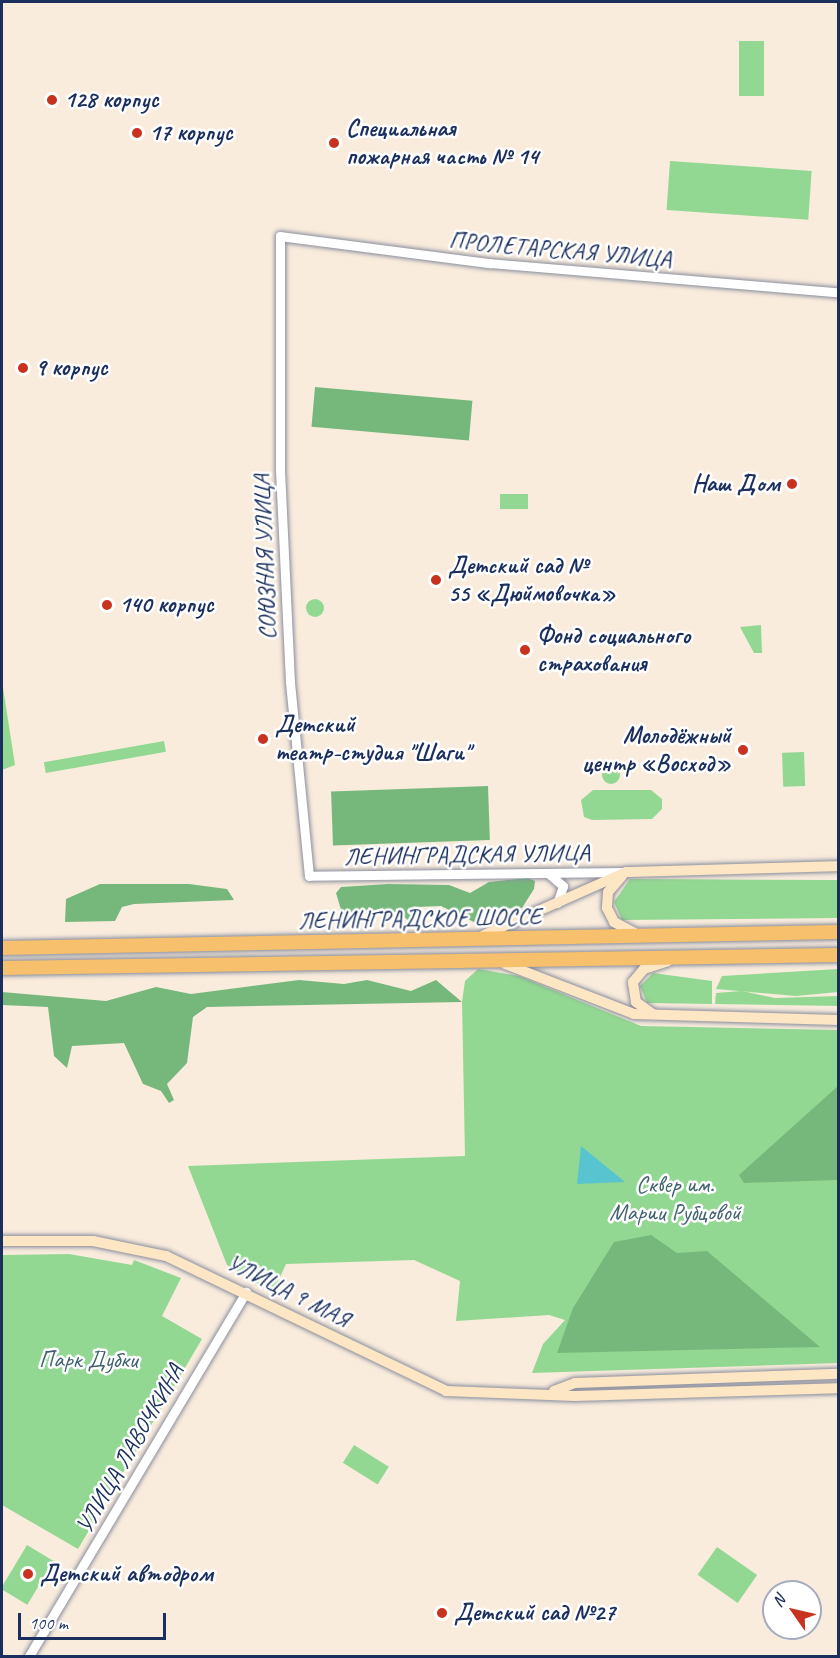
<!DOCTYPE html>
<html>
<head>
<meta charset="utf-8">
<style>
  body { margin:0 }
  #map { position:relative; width:840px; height:1658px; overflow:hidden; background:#f9ecdd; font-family:Caveat,sans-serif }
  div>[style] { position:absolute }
  .green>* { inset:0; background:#93d892; transform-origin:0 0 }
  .round { border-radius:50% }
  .forest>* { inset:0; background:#76b87c; transform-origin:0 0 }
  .water>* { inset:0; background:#57c4cf }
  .roads { filter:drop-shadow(0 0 2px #8a8e9e) drop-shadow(0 0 2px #8a8e9e) }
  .tertiary>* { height:9px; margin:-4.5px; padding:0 4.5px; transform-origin:4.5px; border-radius:4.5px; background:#fff }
  .secondary>* { height:10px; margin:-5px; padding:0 5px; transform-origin:5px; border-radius:5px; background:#fce6c4 }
  .trunk>* { height:14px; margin:-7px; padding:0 7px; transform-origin:7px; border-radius:7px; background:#f7c06c }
  .dots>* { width:16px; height:16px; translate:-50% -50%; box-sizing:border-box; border:3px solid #fff; border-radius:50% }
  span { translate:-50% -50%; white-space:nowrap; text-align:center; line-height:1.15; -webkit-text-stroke:5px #fff; paint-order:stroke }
  .poi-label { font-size:24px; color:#1b2f5e; font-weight:700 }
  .left { translate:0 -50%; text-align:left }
  .right { translate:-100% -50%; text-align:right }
  .street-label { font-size:24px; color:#1b2f5e }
  .park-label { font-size:24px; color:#3f626e }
  .frame { position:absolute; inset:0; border:3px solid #1b2f5e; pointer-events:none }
  .north { position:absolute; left:762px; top:1580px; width:60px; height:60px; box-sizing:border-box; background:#fff; border:2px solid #a4acbf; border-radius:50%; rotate:304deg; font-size:16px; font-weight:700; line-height:24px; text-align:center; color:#1b2f5e }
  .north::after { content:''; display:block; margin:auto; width:21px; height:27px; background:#c8321e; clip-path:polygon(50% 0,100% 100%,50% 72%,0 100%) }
  .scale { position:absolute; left:18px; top:1613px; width:148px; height:27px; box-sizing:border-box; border:3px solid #1b2f5e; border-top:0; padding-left:8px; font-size:18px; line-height:21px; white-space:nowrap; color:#1b2f5e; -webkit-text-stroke:4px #fff; paint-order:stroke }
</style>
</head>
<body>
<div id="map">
  <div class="green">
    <i style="left:739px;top:41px;width:25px;height:55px"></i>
    <i style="left:670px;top:161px;width:142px;height:49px;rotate:4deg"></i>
    <i style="left:500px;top:494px;width:28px;height:15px"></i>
    <i class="round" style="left:306px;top:599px;width:18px;height:18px"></i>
    <i style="clip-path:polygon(761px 625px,762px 653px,754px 653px,740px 627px)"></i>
    <i style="clip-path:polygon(2px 681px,15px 765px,2px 770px)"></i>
    <i style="left:164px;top:741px;width:11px;height:122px;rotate:80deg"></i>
    <i style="left:804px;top:752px;width:34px;height:22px;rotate:88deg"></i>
    <i class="round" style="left:602px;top:766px;width:18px;height:18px"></i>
    <i style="clip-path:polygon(593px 790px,651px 790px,662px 799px,662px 809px,652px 819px,592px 820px,584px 817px,581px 800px)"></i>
    <i style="clip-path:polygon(630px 879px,838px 880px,838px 918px,622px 920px,614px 902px)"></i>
    <i style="clip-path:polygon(478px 969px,519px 976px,641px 1026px,838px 1030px,838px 1363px,532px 1373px,543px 1344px,565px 1320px,549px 1315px,456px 1321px,460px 1281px,414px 1260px,286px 1264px,276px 1286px,268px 1290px,227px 1265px,188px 1166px,465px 1156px,462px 1002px,465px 981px)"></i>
    <i style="clip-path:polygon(838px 969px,838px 992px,796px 996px,716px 989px,722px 976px)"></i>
    <i style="clip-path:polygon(653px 973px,712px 981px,712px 1004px,647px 1003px,640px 986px)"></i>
    <i style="clip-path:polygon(742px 991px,775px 998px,838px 996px,838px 1006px,715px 1004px,716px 993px)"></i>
    <i style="clip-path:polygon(69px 1254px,132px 1265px,134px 1260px,181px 1278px,162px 1316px,202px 1339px,78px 1549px,2px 1505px,2px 1255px)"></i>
    <i style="left:354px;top:1445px;width:41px;height:21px;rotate:32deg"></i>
    <i style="left:27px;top:1545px;width:31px;height:51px;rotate:31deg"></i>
    <i style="left:717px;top:1547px;width:49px;height:34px;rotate:35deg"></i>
  </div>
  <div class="forest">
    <i style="left:315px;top:387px;width:158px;height:40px;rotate:5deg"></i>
    <i style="left:488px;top:786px;width:54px;height:157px;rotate:88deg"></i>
    <i style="clip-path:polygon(528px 878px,535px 881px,534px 889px,522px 908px,486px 909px,483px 920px,476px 923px,441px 906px,416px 907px,409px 921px,398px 912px,362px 910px,352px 923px,345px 923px,336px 893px,341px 887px,388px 884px,449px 885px,470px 893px,489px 882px)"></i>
    <i style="clip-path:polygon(100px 884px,189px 884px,227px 889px,234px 900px,134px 904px,122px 907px,115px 921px,65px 922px,66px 899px)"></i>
    <i style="clip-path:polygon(299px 980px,344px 984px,367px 980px,411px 991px,436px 980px,462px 1002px,207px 1007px,193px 1017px,187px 1063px,167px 1084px,174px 1100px,169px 1103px,161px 1091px,143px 1084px,124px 1043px,72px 1046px,67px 1068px,54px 1056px,48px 1007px,2px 1005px,2px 992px,106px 1001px,156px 987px,191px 994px)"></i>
    <i style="clip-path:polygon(838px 1086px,838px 1180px,744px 1183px,739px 1175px)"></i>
    <i style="clip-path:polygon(651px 1235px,677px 1253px,707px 1251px,820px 1347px,557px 1353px,573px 1308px,614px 1242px)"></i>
  </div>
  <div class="water">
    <i style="clip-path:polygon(581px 1146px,625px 1182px,577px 1184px)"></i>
  </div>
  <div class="roads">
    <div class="tertiary">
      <i style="left:624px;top:872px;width:315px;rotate:179.3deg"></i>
      <i style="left:309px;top:876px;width:195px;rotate:-95.6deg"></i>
      <i style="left:290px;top:682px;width:213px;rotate:-92.7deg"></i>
      <i style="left:280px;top:469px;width:233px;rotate:-90deg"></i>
      <i style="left:280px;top:236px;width:211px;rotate:7.4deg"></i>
      <i style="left:489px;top:263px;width:350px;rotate:4.8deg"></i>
      <i style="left:548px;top:873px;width:20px;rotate:41deg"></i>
      <i style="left:563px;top:886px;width:18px;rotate:109deg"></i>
      <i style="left:29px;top:1656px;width:424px;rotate:-59.2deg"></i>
    </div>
    <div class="secondary">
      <i style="left:622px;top:876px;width:21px;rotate:131deg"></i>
      <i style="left:608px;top:892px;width:16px;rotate:94deg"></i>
      <i style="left:607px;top:908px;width:16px;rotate:63deg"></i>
      <i style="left:614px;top:922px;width:26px;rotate:28deg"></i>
      <i style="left:484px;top:935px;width:155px;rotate:-23.9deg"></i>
      <i style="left:626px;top:872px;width:212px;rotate:-1.6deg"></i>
      <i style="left:505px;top:964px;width:138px;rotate:21.2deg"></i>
      <i style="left:634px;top:1014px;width:204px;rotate:1.7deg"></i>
      <i style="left:653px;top:1014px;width:21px;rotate:-145deg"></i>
      <i style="left:636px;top:1002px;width:20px;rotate:-99deg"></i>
      <i style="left:633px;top:982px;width:17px;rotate:-50deg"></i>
      <i style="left:644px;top:969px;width:25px;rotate:-18deg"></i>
      <i style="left:2px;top:1241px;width:91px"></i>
      <i style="left:93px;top:1241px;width:75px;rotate:11.6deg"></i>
      <i style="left:166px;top:1256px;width:311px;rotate:25.7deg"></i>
      <i style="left:446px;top:1391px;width:129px;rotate:2.2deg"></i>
      <i style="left:575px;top:1396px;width:263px;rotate:-1.7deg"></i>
      <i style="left:554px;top:1391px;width:22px;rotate:-21deg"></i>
      <i style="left:575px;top:1383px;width:263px;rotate:-2deg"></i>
    </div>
    <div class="trunk">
      <i style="left:2px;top:948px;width:836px;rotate:-1.1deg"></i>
      <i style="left:2px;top:968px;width:836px;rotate:-0.89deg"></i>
    </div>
  </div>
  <div class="dots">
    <i style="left:52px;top:100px;background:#c8321e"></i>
    <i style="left:137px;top:133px;background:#c8321e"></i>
    <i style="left:334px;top:143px;background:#c8321e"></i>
    <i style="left:23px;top:368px;background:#c8321e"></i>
    <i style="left:792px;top:484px;background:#c8321e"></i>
    <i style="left:436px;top:580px;background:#c8321e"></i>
    <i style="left:107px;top:605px;background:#c8321e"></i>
    <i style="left:525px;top:650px;background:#c8321e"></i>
    <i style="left:263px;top:739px;background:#c8321e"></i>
    <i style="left:743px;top:750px;background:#c8321e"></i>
    <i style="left:28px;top:1574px;background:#c8321e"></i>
    <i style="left:442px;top:1613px;background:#c8321e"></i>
  </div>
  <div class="poi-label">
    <span class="left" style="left:64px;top:100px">128 корпус</span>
    <span class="left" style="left:346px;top:143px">Специальная<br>пожарная часть № 14</span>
    <span class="left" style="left:149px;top:133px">17 корпус</span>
    <span class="left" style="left:35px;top:368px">9 корпус</span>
    <span class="right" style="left:780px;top:484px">Наш Дом</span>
    <span class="left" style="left:448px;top:580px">Детский сад №<br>55 «Дюймовочка»</span>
    <span class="left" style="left:119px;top:605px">140 корпус</span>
    <span class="left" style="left:537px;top:650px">Фонд социального<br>страхования</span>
    <span class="left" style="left:275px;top:739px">Детский<br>театр-студия "Шаги"</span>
    <span class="right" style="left:731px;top:750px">Молодёжный<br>центр «Восход»</span>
    <span class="left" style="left:40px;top:1574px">Детский автодром</span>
    <span class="left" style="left:454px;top:1613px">Детский сад №27</span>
  </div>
  <div class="street-label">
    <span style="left:560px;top:250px;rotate:5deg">ПРОЛЕТАРСКАЯ УЛИЦА</span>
    <span style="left:265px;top:557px;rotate:-92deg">СОЮЗНАЯ УЛИЦА</span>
    <span style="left:467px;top:855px;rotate:-1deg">ЛЕНИНГРАДСКАЯ УЛИЦА</span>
    <span style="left:420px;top:919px;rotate:-1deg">ЛЕНИНГРАДСКОЕ ШОССЕ</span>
    <span style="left:288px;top:1291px;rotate:27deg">УЛИЦА 9 МАЯ</span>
    <span style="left:130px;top:1449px;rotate:-60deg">УЛИЦА ЛАВОЧКИНА</span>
  </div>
  <div class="park-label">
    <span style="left:675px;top:1199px">Сквер им.<br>Марии Рубцовой</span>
    <span style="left:88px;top:1360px">Парк Дубки</span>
  </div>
  <div class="frame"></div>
  <div class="north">N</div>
  <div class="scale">100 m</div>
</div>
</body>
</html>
